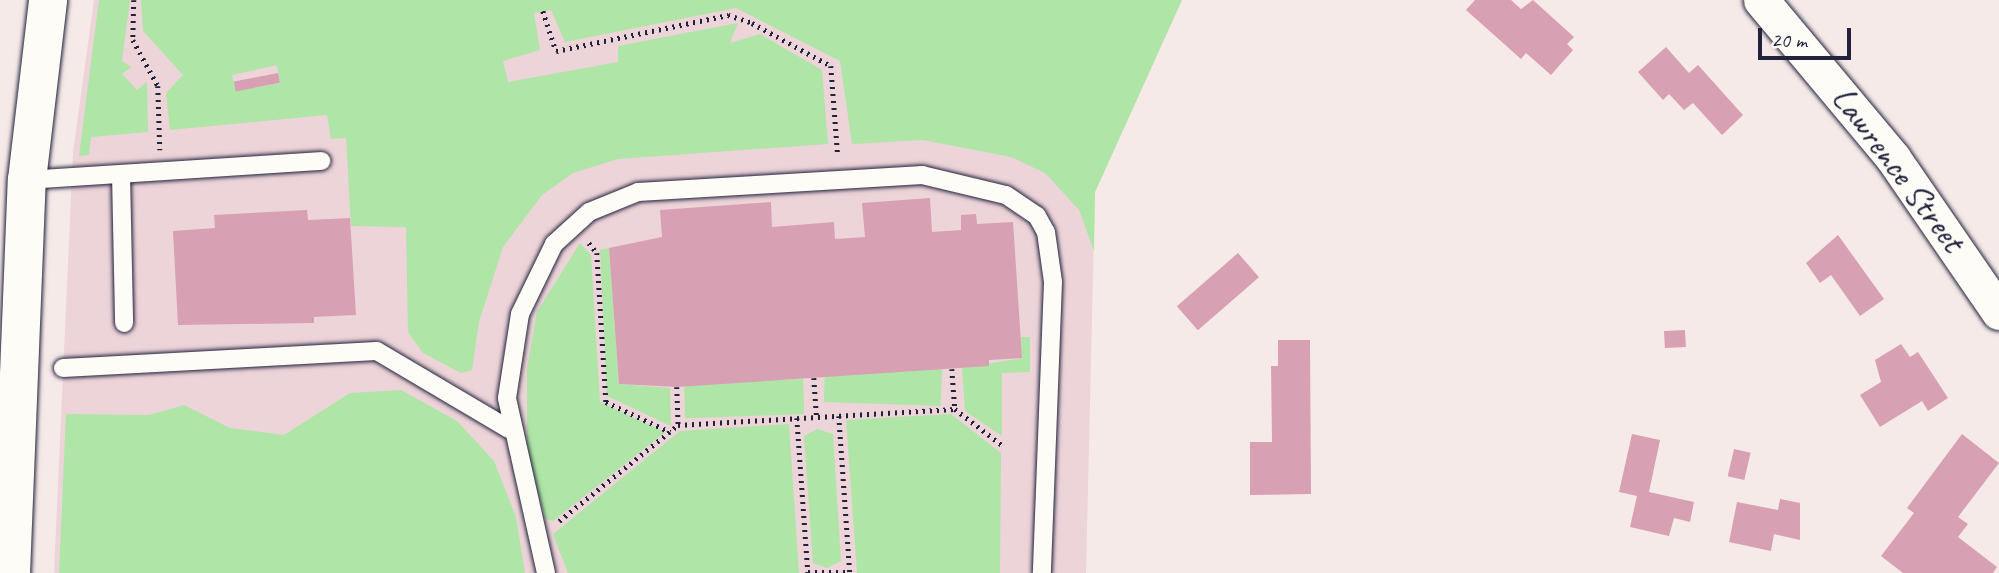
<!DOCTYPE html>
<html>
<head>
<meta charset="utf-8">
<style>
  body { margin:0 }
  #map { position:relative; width:1999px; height:573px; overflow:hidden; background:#f6eae9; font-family:Caveat,sans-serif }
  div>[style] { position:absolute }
  .built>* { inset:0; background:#edd4d9 }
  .green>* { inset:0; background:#afe5a7; transform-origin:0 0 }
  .building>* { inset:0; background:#d8a0b3; transform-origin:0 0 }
  .path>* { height:4.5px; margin-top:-2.25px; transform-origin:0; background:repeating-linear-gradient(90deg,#22223b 0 2px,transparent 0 7px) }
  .roads { filter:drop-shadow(0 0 2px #22223b) drop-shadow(0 0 2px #22223b) }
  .service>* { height:18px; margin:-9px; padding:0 9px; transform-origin:9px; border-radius:9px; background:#fdfcf7 }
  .minor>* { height:35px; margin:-17.5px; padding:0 17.5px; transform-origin:17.5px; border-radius:17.5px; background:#fdfcf7 }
  .tertiary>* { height:38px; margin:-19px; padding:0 19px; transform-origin:19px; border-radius:19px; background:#fdfcf7 }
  span { translate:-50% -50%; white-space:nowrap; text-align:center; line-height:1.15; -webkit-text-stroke:5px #fdfcf7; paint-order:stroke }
  .street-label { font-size:35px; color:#22223b }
  .scale { position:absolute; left:1758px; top:28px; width:93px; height:32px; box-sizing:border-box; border:4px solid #22223b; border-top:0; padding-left:9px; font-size:21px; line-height:24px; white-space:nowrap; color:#22223b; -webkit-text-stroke:5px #fdfcf7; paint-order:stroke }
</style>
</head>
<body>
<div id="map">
  <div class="built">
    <i style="clip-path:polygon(94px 0,1182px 0,1095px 192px,1086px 573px,54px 573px,73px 152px)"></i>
  </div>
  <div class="green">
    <i style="clip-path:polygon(99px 0,130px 0,122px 61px,132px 67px,122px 74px,137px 90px,147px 82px,148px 132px,91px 137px,89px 155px,79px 156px)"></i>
    <i style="clip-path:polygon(evenodd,141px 0,1182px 0,1095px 192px,1094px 251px,1079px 210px,1045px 173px,1011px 157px,923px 140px,852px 144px,840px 61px,736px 8px,565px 42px,551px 10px,534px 13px,540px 50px,503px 61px,508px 82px,618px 62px,618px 46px,738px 23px,730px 43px,760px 34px,822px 70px,828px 144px,618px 159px,573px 173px,542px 195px,503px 247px,479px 322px,472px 370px,461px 373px,423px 353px,408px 332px,406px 227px,351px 226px,346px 138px,331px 139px,327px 115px,170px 130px,166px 93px,183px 75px,143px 31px,141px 0,277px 65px,280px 83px,236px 91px,232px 75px,277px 65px)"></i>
    <i style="clip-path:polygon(580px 243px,591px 255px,600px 402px,665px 432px,553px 521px,546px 519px,527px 460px,527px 369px,537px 312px)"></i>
    <i style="clip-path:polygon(609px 248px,619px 384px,670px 388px,671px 426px,607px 396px,600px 250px)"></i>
    <i style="clip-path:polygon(1021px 337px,1030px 337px,1030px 372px,1002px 373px,1002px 436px,965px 411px,962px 368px,1022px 358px)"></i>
    <i style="left:942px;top:369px;width:37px;height:117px;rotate:92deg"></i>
    <i style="left:803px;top:379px;width:35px;height:119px;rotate:88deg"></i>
    <i style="clip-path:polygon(401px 390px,457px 421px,494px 461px,516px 517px,525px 573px,59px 573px,66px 414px,149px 415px,184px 405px,230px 428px,284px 435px,350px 393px)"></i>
    <i style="clip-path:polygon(951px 414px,1001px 453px,1000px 573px,857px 573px,846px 420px)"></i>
    <i style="clip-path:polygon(789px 424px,799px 573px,568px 573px,553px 534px,680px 431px)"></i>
    <i style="clip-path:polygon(817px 429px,833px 434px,841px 561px,827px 568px,813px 563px,804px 436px)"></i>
  </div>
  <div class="building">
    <i style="clip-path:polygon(1475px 0,1511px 0,1521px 9px,1533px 0,1574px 37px,1567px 44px,1573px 50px,1551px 75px,1526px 53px,1521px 59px,1466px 10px)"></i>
    <i style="clip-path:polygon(1666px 47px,1689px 73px,1698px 65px,1743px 115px,1722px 135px,1693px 103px,1684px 110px,1669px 94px,1663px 100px,1638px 72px)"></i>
    <i style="left:278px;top:73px;width:10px;height:45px;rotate:79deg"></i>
    <i style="clip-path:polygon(930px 198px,932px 232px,961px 230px,961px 215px,976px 214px,977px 224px,1013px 222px,1022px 358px,989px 360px,989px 366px,677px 387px,619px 384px,609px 248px,662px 237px,660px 210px,771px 202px,772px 227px,834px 222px,835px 239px,865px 237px,862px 203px)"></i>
    <i style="clip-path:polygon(307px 210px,308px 220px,350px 218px,356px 315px,314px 317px,314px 323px,178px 325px,173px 231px,215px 228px,214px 215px)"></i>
    <i style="clip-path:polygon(1838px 235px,1884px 299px,1860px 316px,1831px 275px,1820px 283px,1806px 263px)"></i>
    <i style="left:1238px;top:253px;width:32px;height:81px;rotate:49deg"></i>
    <i style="left:1685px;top:330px;width:17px;height:21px;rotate:87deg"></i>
    <i style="clip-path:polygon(1278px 340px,1310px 340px,1311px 494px,1250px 495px,1250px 442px,1272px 442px,1271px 366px,1278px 366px)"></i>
    <i style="clip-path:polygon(1901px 344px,1910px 357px,1918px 352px,1948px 398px,1928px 411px,1922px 401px,1880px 427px,1860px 395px,1881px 382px,1875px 360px)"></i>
    <i style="clip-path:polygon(1632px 434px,1660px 440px,1649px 492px,1694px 502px,1690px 522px,1674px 518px,1669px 536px,1630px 527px,1637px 496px,1619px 492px)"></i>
    <i style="clip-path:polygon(1962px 434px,1999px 463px,1958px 517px,1968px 524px,1958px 537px,1997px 567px,1993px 573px,1903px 573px,1881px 556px,1914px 513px,1907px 508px)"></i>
    <i style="left:1734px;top:449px;width:17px;height:28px;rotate:13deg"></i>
    <i style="clip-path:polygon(1780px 499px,1800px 503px,1800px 540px,1774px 534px,1771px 551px,1729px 542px,1737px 502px,1778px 510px)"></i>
  </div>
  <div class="path">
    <i style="left:134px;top:0;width:40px;rotate:91.4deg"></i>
    <i style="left:133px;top:40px;width:52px;rotate:61.5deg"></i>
    <i style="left:158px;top:86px;width:64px;rotate:88.2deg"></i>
    <i style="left:543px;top:11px;width:42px;rotate:72deg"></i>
    <i style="left:556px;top:51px;width:176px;rotate:-11.8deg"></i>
    <i style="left:728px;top:15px;width:25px;rotate:18deg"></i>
    <i style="left:752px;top:23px;width:90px;rotate:28.6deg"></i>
    <i style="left:831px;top:66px;width:90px;rotate:85.6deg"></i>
    <i style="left:589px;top:243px;width:13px;rotate:51deg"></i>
    <i style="left:597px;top:253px;width:149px;rotate:86.5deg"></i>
    <i style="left:606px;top:402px;width:71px;rotate:25.1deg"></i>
    <i style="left:952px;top:369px;width:40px;rotate:85.7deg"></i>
    <i style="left:814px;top:378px;width:39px;rotate:86deg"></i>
    <i style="left:677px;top:387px;width:38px;rotate:88deg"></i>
    <i style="left:839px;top:416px;width:157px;rotate:86deg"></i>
    <i style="left:797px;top:418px;width:155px;rotate:85.9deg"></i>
    <i style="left:559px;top:521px;width:153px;rotate:-38.9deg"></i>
    <i style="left:678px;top:425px;width:277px;rotate:-3.3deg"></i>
    <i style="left:955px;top:409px;width:59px;rotate:37.5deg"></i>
    <i style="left:808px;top:572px;width:42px"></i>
  </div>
  <div class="roads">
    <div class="service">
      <i style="left:121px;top:174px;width:149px;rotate:88.8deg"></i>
      <i style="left:27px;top:180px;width:295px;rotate:-3.7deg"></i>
      <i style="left:63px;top:368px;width:314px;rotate:-3.1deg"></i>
      <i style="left:377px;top:351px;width:153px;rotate:30.6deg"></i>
      <i style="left:546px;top:573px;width:179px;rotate:-102.6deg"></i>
      <i style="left:507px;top:398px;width:85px;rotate:-81.2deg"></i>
      <i style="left:520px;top:314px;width:78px;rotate:-64.1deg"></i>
      <i style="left:554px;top:244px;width:47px;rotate:-42.4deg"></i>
      <i style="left:589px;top:212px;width:53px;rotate:-22.2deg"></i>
      <i style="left:638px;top:192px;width:285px;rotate:-3.4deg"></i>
      <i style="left:922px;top:175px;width:86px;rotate:13.4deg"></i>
      <i style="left:1006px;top:195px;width:37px;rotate:34deg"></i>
      <i style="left:1037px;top:216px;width:18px;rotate:61deg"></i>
      <i style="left:1046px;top:232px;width:50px;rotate:82deg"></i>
      <i style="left:1053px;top:282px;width:291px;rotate:92.2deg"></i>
    </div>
    <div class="minor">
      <i style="left:1761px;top:0;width:206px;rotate:50.1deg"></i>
      <i style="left:1893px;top:158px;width:187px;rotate:55.5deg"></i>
    </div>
    <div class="tertiary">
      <i style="left:11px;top:573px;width:393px;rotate:-87.7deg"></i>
      <i style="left:27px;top:180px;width:181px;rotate:-83.3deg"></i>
    </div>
  </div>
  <div class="street-label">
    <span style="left:1898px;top:169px;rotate:53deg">Lawrence Street</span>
  </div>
  <div class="scale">20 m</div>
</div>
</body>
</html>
